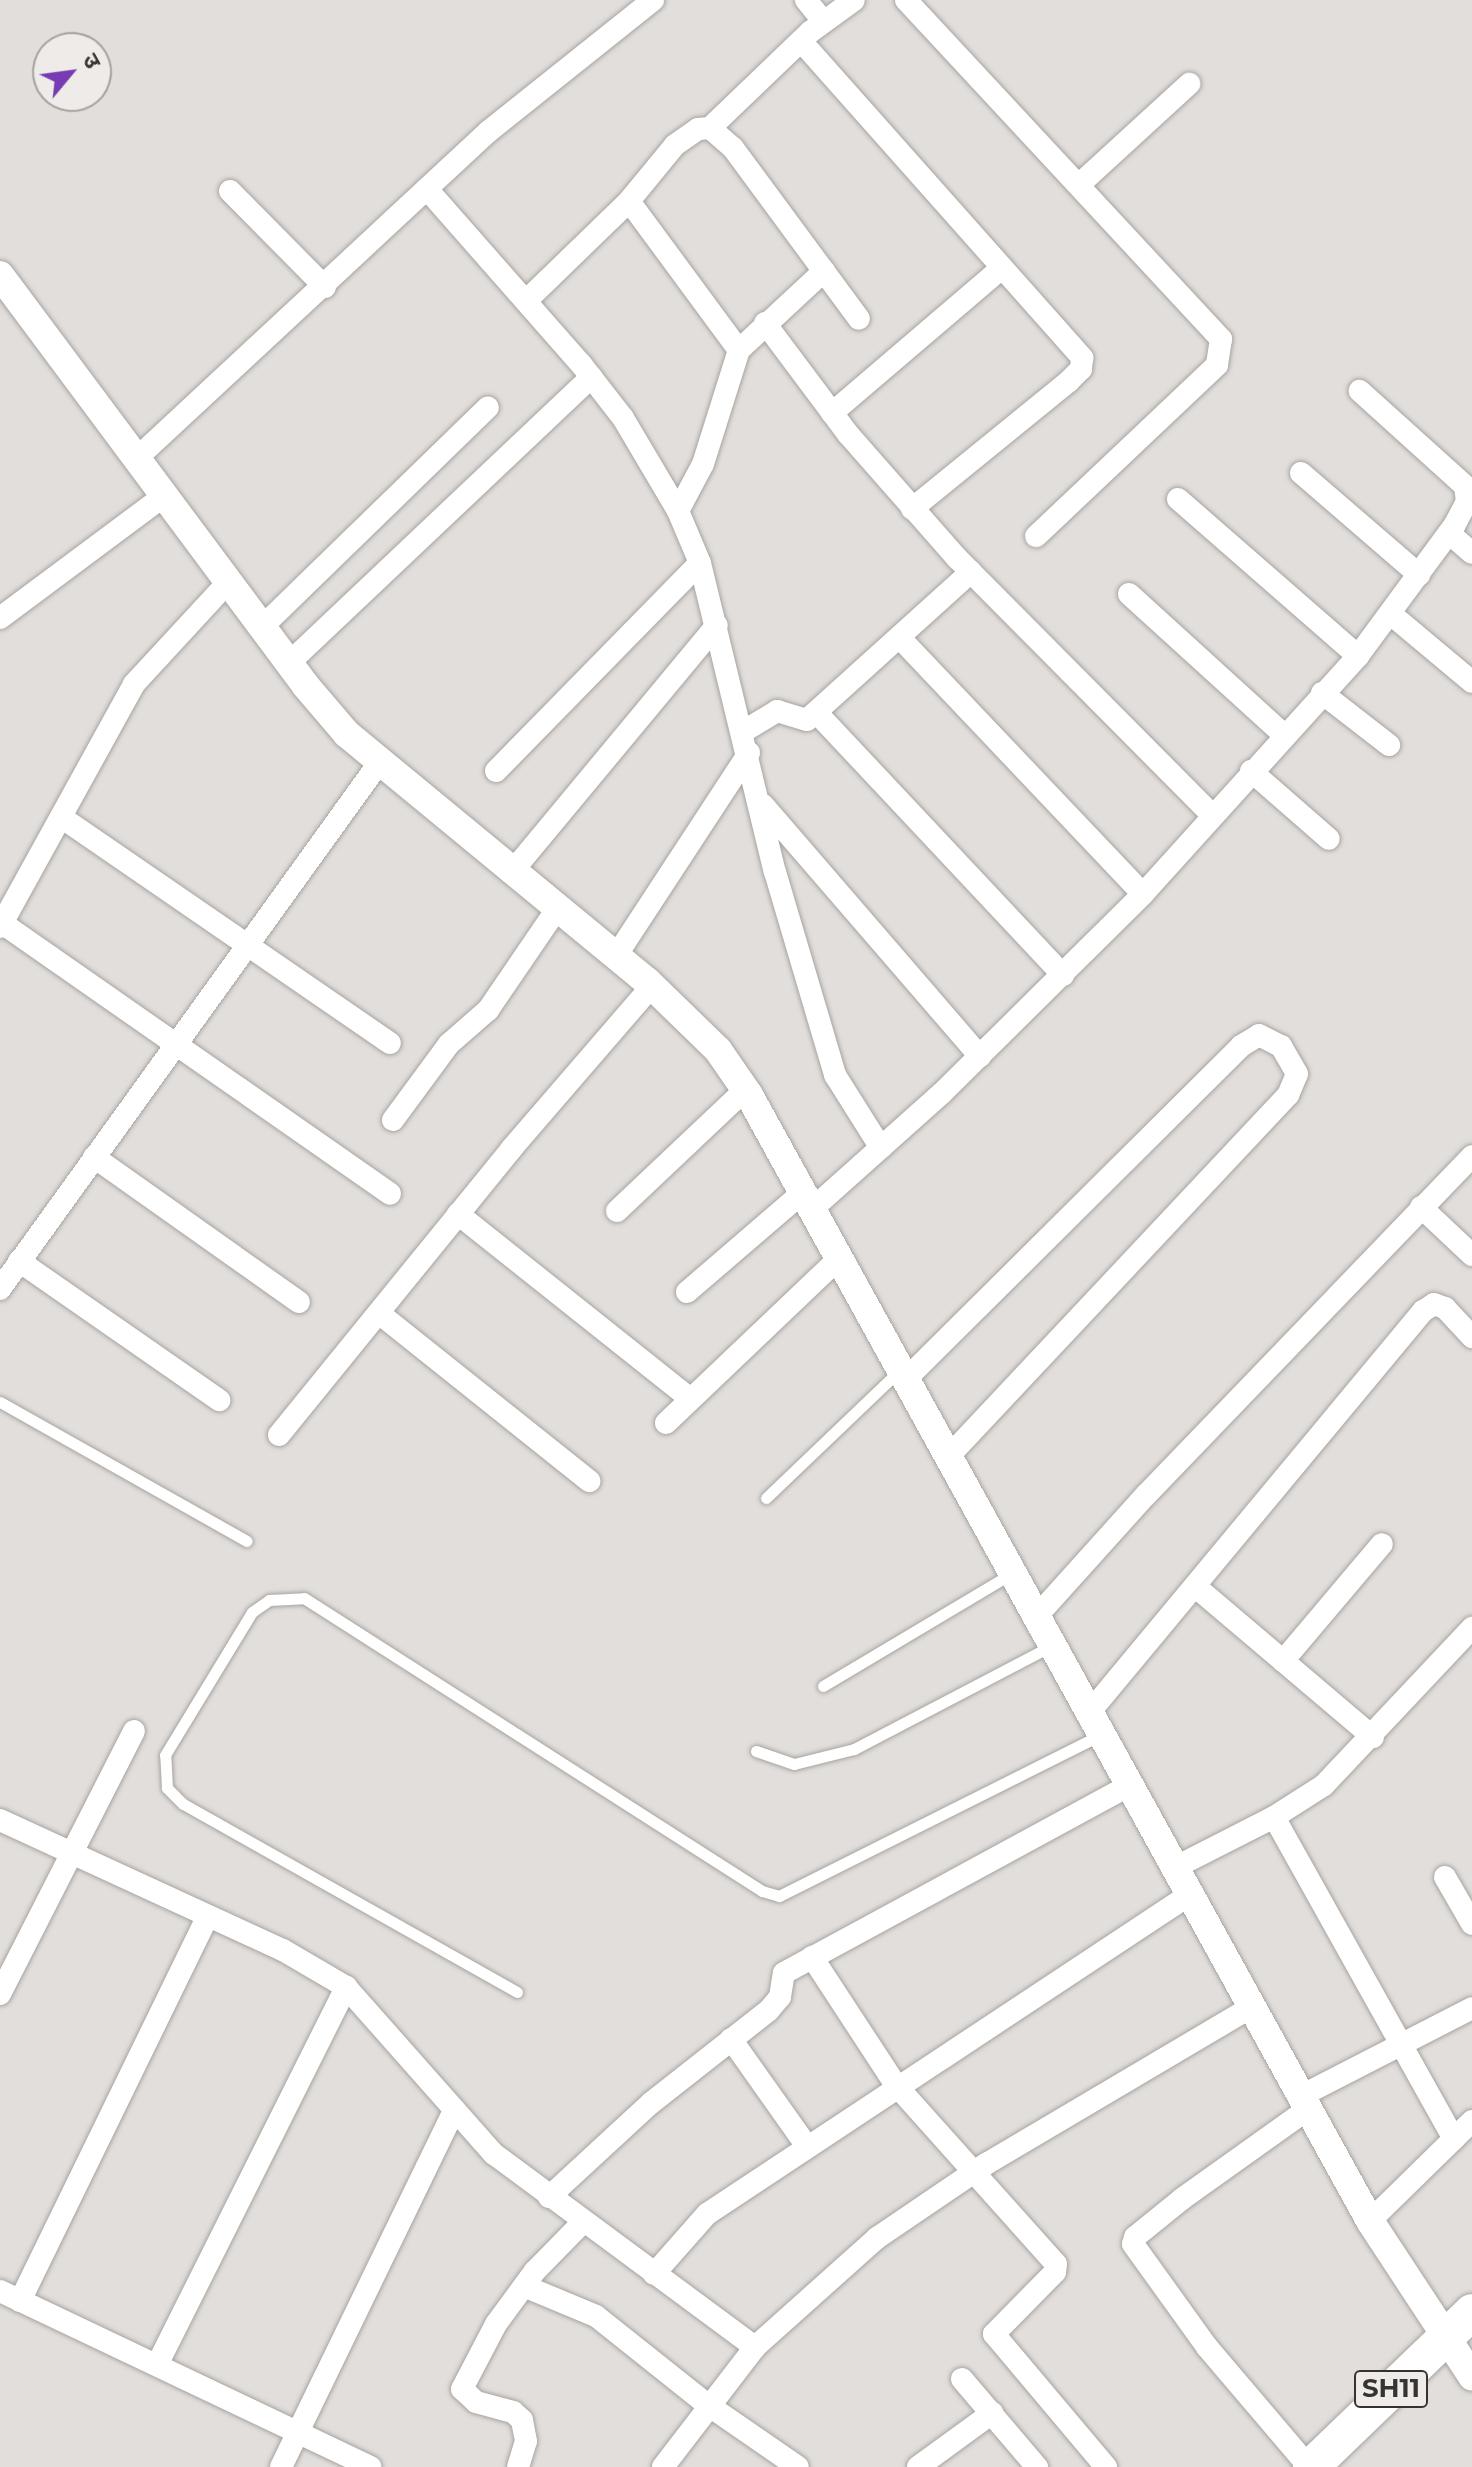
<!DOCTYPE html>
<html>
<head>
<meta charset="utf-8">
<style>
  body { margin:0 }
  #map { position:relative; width:1472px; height:2467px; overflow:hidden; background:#e2dedb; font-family:Montserrat,"Noto Sans Devanagari",sans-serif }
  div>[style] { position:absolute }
  .roads { filter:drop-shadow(0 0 2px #a7a4a0) drop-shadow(0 0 2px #a7a4a0) }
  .service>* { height:11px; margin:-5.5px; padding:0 5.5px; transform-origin:5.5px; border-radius:5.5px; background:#fff }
  .minor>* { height:22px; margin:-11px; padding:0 11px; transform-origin:11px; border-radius:11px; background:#fff }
  .tertiary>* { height:28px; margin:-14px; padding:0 14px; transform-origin:14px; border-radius:14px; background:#fff }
  .primary>* { height:36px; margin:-18px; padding:0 18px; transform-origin:18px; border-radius:18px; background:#fff }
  span { translate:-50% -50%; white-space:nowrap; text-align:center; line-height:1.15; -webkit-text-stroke:7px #efebe8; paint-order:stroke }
  .shield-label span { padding:2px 6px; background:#efebe8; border:2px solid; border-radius:6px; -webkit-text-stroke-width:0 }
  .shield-label { font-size:26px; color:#353432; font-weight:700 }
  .north { position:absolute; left:32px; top:32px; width:80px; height:80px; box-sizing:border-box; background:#efebe8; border:2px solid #a5a29f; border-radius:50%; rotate:61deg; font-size:22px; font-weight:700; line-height:32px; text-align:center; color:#353432 }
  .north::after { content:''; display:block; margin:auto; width:28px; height:36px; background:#773cb2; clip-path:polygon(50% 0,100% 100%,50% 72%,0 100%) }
</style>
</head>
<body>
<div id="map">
  <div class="roads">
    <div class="service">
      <i style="left:0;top:1402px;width:283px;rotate:29.4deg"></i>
      <i style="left:766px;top:1498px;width:184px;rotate:-43.7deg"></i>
      <i style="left:823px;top:1686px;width:219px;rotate:-30.8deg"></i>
      <i style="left:756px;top:1751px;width:40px;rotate:18.9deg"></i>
      <i style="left:794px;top:1764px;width:62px;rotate:-14deg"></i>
      <i style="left:854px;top:1749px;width:222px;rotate:-27.6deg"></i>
      <i style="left:517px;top:1992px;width:383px;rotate:-150.6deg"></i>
      <i style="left:183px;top:1804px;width:23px;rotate:-135deg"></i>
      <i style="left:167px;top:1788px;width:33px;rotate:-93deg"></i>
      <i style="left:165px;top:1755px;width:167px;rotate:-58.7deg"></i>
      <i style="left:252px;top:1612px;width:21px;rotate:-35deg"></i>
      <i style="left:269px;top:1600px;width:35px;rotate:-3deg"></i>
      <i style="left:304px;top:1598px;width:544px;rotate:32.61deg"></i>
      <i style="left:762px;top:1891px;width:18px;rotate:16deg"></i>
      <i style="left:779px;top:1896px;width:359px;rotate:-26.6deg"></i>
    </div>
    <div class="minor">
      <i style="left:806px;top:0;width:27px;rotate:51deg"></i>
      <i style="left:906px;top:0;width:463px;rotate:47.1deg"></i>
      <i style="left:1221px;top:339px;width:26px;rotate:99deg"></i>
      <i style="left:1217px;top:365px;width:249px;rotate:136.6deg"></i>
      <i style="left:801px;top:41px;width:424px;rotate:48.4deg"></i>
      <i style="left:1082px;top:358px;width:11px;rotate:95deg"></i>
      <i style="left:1081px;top:369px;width:18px;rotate:135deg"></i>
      <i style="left:1068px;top:382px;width:201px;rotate:140.9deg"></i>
      <i style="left:710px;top:128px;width:139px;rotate:-43.8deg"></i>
      <i style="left:810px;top:32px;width:54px;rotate:-36deg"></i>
      <i style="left:1081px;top:183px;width:147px;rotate:-42.5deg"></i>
      <i style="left:427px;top:189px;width:233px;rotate:48.7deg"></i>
      <i style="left:581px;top:364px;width:68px;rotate:52.1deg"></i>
      <i style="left:623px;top:418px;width:108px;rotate:59.4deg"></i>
      <i style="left:678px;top:511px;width:56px;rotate:67.1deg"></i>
      <i style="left:700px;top:563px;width:318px;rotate:76.4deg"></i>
      <i style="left:775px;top:872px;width:212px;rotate:73.5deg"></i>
      <i style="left:835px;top:1075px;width:86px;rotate:57.8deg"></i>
      <i style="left:230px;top:191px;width:135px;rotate:45.3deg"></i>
      <i style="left:629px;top:201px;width:185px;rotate:53.6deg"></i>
      <i style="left:528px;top:299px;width:141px;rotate:-44.1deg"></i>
      <i style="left:629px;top:201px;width:72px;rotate:-50.6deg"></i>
      <i style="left:675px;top:145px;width:28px;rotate:-35deg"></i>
      <i style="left:698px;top:129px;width:12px;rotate:-5deg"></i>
      <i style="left:710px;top:128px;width:30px;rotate:41deg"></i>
      <i style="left:733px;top:148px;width:212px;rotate:53.6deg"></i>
      <i style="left:765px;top:323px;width:139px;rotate:53.2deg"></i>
      <i style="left:848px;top:434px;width:165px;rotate:48.7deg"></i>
      <i style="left:957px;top:558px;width:362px;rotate:45.2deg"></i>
      <i style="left:832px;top:413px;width:223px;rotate:-40.5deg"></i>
      <i style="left:137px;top:458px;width:480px;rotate:-42.9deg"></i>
      <i style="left:489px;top:131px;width:210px;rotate:-38.6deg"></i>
      <i style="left:1301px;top:473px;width:156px;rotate:40.8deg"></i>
      <i style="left:1178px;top:499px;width:239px;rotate:41.1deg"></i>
      <i style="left:678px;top:511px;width:53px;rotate:-62deg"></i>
      <i style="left:703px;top:464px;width:120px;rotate:-72.5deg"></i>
      <i style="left:739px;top:350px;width:116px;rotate:-42.9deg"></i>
      <i style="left:1449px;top:533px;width:30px;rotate:41deg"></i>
      <i style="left:1129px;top:594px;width:208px;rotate:42.3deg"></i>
      <i style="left:1392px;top:615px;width:104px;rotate:39.9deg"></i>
      <i style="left:0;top:618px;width:206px;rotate:-36.7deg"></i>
      <i style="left:262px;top:627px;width:315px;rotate:-44.2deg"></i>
      <i style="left:900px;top:638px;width:353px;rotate:46.5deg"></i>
      <i style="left:289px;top:663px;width:416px;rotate:-43.4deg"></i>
      <i style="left:1322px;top:693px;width:85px;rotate:37.8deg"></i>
      <i style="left:816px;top:712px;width:361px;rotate:46.8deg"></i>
      <i style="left:744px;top:731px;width:39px;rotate:-31deg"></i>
      <i style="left:777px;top:711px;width:31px;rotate:17deg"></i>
      <i style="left:807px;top:720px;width:221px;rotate:-42.1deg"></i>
      <i style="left:496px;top:771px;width:291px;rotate:-45.6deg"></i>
      <i style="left:1251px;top:771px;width:103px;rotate:41.1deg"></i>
      <i style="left:763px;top:805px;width:332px;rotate:49.2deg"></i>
      <i style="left:61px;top:817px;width:399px;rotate:34.5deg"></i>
      <i style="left:511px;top:873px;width:322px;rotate:-50.3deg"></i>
      <i style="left:2px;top:923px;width:473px;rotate:34.9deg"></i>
      <i style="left:0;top:927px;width:277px;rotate:-61.1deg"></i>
      <i style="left:134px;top:684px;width:139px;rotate:-47.3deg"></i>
      <i style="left:616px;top:956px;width:243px;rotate:-56.8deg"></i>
      <i style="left:393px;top:1120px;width:94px;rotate:-53.6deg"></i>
      <i style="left:449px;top:1044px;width:52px;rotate:-41.1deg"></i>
      <i style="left:488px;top:1010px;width:122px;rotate:-55.7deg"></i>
      <i style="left:94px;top:1157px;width:251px;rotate:35.3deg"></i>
      <i style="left:1421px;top:1207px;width:70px;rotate:43.3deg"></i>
      <i style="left:811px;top:1210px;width:176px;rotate:-41.8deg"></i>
      <i style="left:942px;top:1093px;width:283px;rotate:-44.7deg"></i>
      <i style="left:1143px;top:894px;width:321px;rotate:-47.9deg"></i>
      <i style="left:1358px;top:656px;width:162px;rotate:-53.6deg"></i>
      <i style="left:1454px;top:526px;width:27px;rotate:-62deg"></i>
      <i style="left:1467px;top:502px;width:16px;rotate:-97deg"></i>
      <i style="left:1465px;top:486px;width:142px;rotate:-137.9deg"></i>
      <i style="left:617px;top:1211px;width:176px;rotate:-43.4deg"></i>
      <i style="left:458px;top:1214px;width:295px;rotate:38.5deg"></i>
      <i style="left:19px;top:1261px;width:244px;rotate:34.8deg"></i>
      <i style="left:0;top:1289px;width:648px;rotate:-54.23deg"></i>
      <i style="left:687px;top:1292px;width:152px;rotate:-40.7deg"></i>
      <i style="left:380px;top:1314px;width:268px;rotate:38.6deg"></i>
      <i style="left:904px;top:1381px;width:475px;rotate:-44.8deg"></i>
      <i style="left:1241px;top:1046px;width:21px;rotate:-31deg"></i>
      <i style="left:1259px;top:1035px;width:25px;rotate:27deg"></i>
      <i style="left:1281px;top:1046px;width:32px;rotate:60deg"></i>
      <i style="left:1297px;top:1074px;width:23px;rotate:113deg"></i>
      <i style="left:1288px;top:1095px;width:498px;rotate:133.2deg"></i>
      <i style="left:666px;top:1423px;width:238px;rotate:-43.6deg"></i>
      <i style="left:279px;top:1435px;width:370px;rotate:-50.9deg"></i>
      <i style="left:512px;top:1148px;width:214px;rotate:-49.2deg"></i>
      <i style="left:1196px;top:1587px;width:232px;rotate:40.3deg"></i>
      <i style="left:1036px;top:1617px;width:164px;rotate:-48deg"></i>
      <i style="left:1146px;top:1495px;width:470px;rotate:-46.1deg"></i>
      <i style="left:1283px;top:1661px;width:153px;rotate:-49.8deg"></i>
      <i style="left:1089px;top:1713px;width:523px;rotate:-50.28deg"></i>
      <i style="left:1423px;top:1311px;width:13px;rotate:-32deg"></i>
      <i style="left:1434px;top:1304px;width:12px;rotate:20deg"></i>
      <i style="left:1445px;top:1308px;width:40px;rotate:47deg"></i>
      <i style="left:1274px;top:1817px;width:369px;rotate:60.8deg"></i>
      <i style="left:0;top:1820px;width:311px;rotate:24.7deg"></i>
      <i style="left:283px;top:1950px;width:73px;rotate:30.4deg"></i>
      <i style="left:346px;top:1987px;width:223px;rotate:48.5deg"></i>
      <i style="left:494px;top:2154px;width:325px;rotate:36.5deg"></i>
      <i style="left:1174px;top:1868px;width:112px;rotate:-27deg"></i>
      <i style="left:1274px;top:1817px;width:59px;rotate:-32.6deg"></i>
      <i style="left:1324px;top:1785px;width:216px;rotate:-46.7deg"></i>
      <i style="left:1445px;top:1877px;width:54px;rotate:60.1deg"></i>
      <i style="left:812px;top:1957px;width:152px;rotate:56.8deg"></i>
      <i style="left:895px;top:2084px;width:241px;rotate:48.2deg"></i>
      <i style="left:1056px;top:2264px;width:8px;rotate:97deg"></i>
      <i style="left:1055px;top:2272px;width:87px;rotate:134.5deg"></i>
      <i style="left:994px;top:2334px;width:174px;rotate:49.9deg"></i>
      <i style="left:0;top:1994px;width:295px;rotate:-63deg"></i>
      <i style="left:731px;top:2039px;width:130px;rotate:54.7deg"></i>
      <i style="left:1301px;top:2096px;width:192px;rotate:-27.2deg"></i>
      <i style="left:1308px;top:2109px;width:155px;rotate:144.5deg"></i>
      <i style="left:1182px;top:2199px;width:60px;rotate:141deg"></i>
      <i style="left:1135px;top:2237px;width:7px;rotate:106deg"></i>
      <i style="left:1133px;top:2244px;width:127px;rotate:54.3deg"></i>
      <i style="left:1207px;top:2347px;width:157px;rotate:49.6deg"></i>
      <i style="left:549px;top:2197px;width:139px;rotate:-42.7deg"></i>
      <i style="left:651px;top:2103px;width:150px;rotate:-38.2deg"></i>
      <i style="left:769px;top:2010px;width:17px;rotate:-50deg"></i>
      <i style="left:780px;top:1997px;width:24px;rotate:-81deg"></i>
      <i style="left:784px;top:1973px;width:392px;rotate:-28.5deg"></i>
      <i style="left:1370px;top:2221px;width:143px;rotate:-44.4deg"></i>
      <i style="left:654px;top:2274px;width:80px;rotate:-48.5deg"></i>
      <i style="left:707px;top:2214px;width:578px;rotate:-33.5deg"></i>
      <i style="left:524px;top:2286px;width:78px;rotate:22.6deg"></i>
      <i style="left:596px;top:2316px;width:143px;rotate:38.5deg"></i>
      <i style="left:708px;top:2405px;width:109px;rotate:34.6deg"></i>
      <i style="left:0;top:2291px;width:410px;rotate:25.4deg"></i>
      <i style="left:20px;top:2301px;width:428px;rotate:-64deg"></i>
      <i style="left:157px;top:2365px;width:423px;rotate:-63.4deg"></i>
      <i style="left:962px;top:2379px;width:116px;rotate:49.6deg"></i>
      <i style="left:281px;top:2467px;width:397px;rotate:-64.1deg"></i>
      <i style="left:518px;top:2467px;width:27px;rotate:-73deg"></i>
      <i style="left:526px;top:2441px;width:21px;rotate:-101deg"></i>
      <i style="left:522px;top:2420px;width:12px;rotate:-138deg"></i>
      <i style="left:513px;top:2412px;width:38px;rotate:-165deg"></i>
      <i style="left:476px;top:2402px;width:19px;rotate:-137deg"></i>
      <i style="left:462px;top:2389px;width:73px;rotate:-62.4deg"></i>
      <i style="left:496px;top:2324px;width:66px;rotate:-53.7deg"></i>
      <i style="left:535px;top:2271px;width:69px;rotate:-45.6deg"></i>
      <i style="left:663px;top:2467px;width:151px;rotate:-52.5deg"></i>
      <i style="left:755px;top:2347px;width:164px;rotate:-41.8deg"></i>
      <i style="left:877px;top:2238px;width:132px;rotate:-34.2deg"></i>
      <i style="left:986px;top:2164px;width:308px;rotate:-30.6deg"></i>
      <i style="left:918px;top:2467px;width:92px;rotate:-36.1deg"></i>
    </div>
    <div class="tertiary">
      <i style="left:0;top:275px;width:512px;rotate:53.33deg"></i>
      <i style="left:306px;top:686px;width:63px;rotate:49.5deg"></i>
      <i style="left:347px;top:734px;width:389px;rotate:39.5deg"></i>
      <i style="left:647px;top:981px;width:99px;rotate:44.2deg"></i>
      <i style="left:718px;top:1050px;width:55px;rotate:55.4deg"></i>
      <i style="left:749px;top:1095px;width:1286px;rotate:61.12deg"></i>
      <i style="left:1370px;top:2221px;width:186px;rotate:56.7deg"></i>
    </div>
    <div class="primary">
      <i style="left:1311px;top:2467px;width:223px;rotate:-43.9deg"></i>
    </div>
  </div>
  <div class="shield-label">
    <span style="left:1391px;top:2389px">SH11</span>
  </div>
  <div class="north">उ</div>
</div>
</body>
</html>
